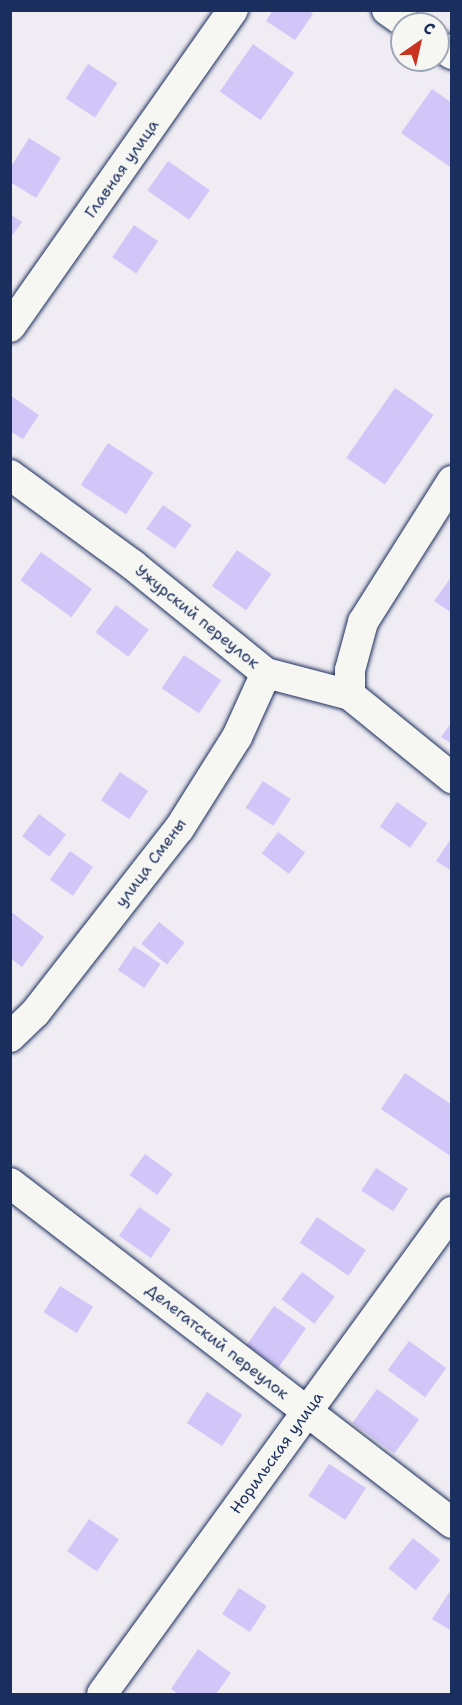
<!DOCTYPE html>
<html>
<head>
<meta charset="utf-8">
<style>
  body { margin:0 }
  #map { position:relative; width:462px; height:1705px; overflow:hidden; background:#efecf3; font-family:"Shantell Sans",sans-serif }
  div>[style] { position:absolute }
  .building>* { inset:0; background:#d2c6f8; transform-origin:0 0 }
  .roads { filter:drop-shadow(0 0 2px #1b2f5e) drop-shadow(0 0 2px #1b2f5e) }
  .street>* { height:30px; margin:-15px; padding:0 15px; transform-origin:15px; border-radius:15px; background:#f6f6f2 }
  span { translate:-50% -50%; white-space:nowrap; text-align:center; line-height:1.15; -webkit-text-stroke:4.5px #f6f6f2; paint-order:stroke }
  .street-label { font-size:16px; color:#1b2f5e }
  .frame { position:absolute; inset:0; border:12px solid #1b2f5e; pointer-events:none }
  .north { position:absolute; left:390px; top:12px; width:60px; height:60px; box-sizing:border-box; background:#f6f6f2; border:2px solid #9ea6b7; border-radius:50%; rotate:34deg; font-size:16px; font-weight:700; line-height:24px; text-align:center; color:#1b2f5e }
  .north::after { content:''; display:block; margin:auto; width:21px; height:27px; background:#c8321e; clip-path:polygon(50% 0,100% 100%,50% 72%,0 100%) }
</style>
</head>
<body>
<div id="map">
  <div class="building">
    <i style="clip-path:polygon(273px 10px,308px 10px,313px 14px,295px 40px,266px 21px)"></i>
    <i style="left:253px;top:44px;width:50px;height:58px;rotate:35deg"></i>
    <i style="left:88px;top:64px;width:35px;height:41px;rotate:33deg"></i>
    <i style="clip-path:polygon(432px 89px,452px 103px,450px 167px,401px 133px)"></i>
    <i style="clip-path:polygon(29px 138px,61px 158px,36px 198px,10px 182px,10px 168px)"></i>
    <i style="left:168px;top:161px;width:51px;height:36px;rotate:35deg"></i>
    <i style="clip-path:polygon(10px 214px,22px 222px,10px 238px)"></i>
    <i style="left:134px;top:225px;width:29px;height:39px;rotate:34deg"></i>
    <i style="left:395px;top:388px;width:47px;height:85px;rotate:35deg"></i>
    <i style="clip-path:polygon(10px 395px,39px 415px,23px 439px,10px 431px)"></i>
    <i style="left:108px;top:443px;width:54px;height:50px;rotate:33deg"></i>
    <i style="left:163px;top:505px;width:35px;height:29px;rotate:35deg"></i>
    <i style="left:237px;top:550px;width:42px;height:44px;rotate:35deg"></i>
    <i style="left:41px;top:552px;width:63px;height:35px;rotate:36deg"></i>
    <i style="clip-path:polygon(452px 576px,452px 613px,434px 601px)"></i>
    <i style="left:116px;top:605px;width:41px;height:34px;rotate:37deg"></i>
    <i style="left:184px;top:655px;width:45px;height:40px;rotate:34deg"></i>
    <i style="clip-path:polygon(452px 722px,452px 744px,441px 737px)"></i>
    <i style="left:120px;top:772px;width:34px;height:34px;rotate:34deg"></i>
    <i style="left:263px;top:781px;width:33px;height:32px;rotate:33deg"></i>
    <i style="left:397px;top:802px;width:37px;height:30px;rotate:35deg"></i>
    <i style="left:39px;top:814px;width:34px;height:28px;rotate:37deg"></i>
    <i style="left:278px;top:832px;width:34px;height:27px;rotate:37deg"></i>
    <i style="clip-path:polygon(452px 837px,452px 871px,436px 861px)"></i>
    <i style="left:70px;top:851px;width:28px;height:35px;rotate:35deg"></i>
    <i style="clip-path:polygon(10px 911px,44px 937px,22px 967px,10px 958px)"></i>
    <i style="left:159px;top:922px;width:33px;height:28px;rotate:39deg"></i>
    <i style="left:134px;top:946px;width:32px;height:29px;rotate:34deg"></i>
    <i style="clip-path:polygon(405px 1073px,452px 1105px,452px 1157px,381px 1109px)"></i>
    <i style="left:145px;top:1154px;width:34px;height:26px;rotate:36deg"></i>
    <i style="left:376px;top:1168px;width:38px;height:27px;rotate:33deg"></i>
    <i style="left:139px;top:1207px;width:39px;height:35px;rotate:35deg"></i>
    <i style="left:317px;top:1217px;width:59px;height:31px;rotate:34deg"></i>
    <i style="left:302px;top:1272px;width:41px;height:34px;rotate:37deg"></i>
    <i style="left:60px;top:1286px;width:39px;height:31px;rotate:32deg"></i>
    <i style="left:274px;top:1306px;width:39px;height:48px;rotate:35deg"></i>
    <i style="left:409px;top:1341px;width:46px;height:36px;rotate:36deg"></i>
    <i style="left:377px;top:1389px;width:52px;height:42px;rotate:36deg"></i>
    <i style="left:207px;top:1392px;width:42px;height:37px;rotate:33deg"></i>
    <i style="left:329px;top:1464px;width:44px;height:38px;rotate:33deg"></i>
    <i style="left:89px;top:1519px;width:36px;height:39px;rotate:34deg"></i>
    <i style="left:413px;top:1538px;width:35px;height:39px;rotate:39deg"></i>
    <i style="left:239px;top:1588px;width:33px;height:31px;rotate:33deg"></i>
    <i style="clip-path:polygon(452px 1588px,452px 1631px,432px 1619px)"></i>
    <i style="clip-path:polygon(198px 1649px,231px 1673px,216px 1694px,178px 1694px,171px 1689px)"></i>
  </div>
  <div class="roads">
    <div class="street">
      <i style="left:387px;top:10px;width:24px;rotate:35deg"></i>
      <i style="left:438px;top:45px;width:17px;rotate:33deg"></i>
      <i style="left:10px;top:327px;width:388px;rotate:-54.9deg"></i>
      <i style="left:10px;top:475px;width:152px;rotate:36.2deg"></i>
      <i style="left:133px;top:565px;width:171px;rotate:39.1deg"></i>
      <i style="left:266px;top:673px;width:87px;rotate:14.7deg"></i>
      <i style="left:350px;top:695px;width:132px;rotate:39.1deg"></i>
      <i style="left:350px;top:695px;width:25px;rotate:-90deg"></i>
      <i style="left:350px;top:670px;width:50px;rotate:-74.8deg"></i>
      <i style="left:363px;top:622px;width:167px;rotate:-57.7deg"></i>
      <i style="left:10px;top:1037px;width:35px;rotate:-44deg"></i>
      <i style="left:35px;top:1013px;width:234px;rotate:-52deg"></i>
      <i style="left:179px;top:829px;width:109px;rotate:-57.8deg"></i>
      <i style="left:237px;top:737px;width:70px;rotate:-65.6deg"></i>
      <i style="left:10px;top:1183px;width:558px;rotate:37.57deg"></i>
      <i style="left:102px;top:1694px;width:596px;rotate:-54.02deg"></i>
    </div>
  </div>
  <div class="street-label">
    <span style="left:122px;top:169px;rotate:-55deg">Главная улица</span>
    <span style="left:197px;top:617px;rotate:39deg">Ужурский переулок</span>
    <span style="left:151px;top:863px;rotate:-53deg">улица Смены</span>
    <span style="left:217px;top:1342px;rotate:38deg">Делегатский переулок</span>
    <span style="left:277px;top:1453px;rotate:-54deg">Норильская улица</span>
  </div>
  <div class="frame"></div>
  <div class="north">С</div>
</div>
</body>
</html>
